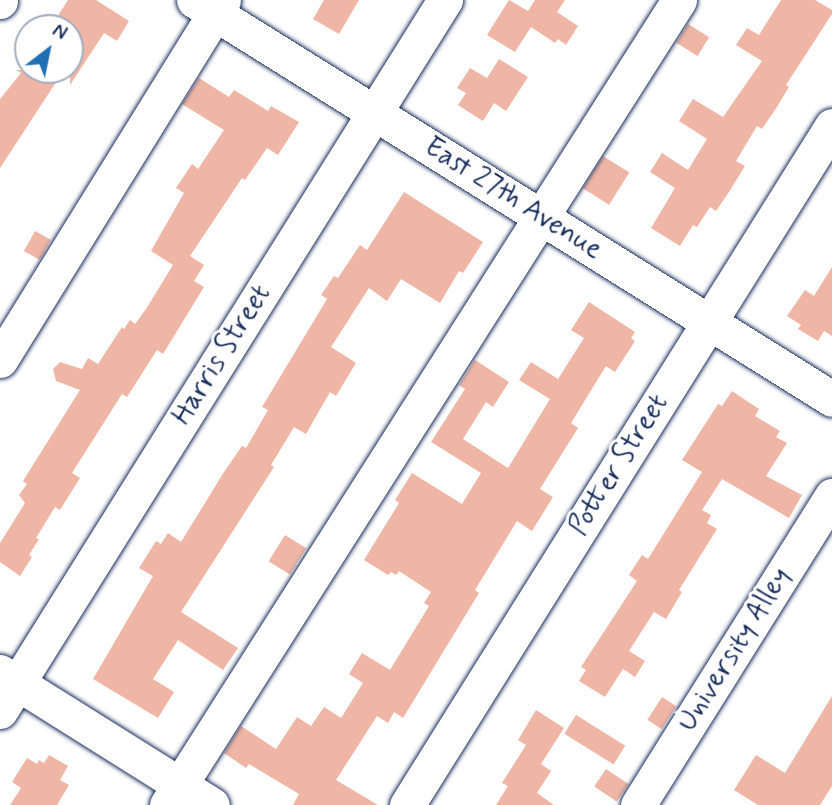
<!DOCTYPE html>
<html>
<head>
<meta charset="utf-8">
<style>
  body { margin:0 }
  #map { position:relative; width:832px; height:805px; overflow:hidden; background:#fff; font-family:Mynerve,sans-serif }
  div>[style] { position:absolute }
  .building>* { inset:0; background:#efb6a6; transform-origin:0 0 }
  .roads { filter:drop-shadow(0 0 2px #1b2f5e) drop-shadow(0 0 2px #1b2f5e) }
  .minor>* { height:35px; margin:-17.5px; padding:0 17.5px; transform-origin:17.5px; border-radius:17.5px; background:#fff }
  span { translate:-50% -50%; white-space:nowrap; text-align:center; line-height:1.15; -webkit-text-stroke:6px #fff; paint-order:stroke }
  .street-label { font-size:28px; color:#1b2f5e }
  .north { position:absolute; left:14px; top:14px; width:70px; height:70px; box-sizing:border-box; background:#fff; border:2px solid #a4acbf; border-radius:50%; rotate:32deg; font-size:19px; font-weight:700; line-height:28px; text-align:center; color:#1b2f5e }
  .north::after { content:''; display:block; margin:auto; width:24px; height:32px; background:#1f6fb2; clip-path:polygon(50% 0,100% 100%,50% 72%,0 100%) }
</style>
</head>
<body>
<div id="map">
  <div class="building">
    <i style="clip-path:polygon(68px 0,96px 0,129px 21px,117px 41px,104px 33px,70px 85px,70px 28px,50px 28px)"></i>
    <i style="clip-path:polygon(324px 0,359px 0,339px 34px,313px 19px)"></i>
    <i style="clip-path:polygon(509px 0,528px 11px,535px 0,565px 0,557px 12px,578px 26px,566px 45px,558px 39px,555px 43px,531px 27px,515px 52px,487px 35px)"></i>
    <i style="clip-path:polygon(781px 0,815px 0,832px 10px,832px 14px,786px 85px,789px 87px,775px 110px,762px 129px,757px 126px,736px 161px,745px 166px,729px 192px,716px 211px,710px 207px,697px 227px,693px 225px,680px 246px,651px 228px,675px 188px,650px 172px,662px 153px,688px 170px,707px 139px,679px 121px,693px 99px,723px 117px,762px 61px,736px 45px,747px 28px,759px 35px)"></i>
    <i style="left:688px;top:24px;width:25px;height:22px;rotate:32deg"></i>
    <i style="clip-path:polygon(499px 59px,528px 77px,506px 111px,494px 103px,483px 121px,458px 105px,466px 93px,457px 88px,470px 68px,487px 78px)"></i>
    <i style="clip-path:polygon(16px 70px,64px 70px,0 168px,0 99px,21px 73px)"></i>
    <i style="clip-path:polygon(199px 78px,229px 97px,234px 90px,268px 111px,271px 106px,299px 122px,278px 155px,267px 148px,245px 180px,242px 178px,190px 256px,204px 265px,194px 281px,204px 287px,163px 354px,157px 350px,127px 397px,122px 394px,72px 473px,80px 478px,60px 510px,55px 507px,36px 538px,39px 539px,29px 555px,32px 557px,20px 576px,0 562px,0 543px,25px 503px,19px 495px,27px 484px,23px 481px,80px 390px,56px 381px,53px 369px,60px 362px,82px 369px,88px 358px,98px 364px,122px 327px,124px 329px,130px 320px,135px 324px,146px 309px,173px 265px,151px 251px,184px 193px,176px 188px,192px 164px,198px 169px,224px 130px,182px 104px)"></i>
    <i style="left:603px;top:156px;width:31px;height:38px;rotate:32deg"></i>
    <i style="clip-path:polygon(404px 192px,483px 242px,463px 273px,459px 271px,440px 303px,401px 279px,387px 301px,369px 288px,331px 347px,356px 363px,336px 396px,330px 392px,306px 434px,294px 427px,271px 465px,274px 467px,181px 612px,238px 648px,223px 670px,178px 640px,153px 679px,174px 692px,158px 718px,93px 679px,153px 576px,139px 568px,156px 541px,161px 544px,168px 533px,181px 542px,224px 472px,242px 446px,246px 448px,268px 410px,262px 407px,327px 299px,321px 295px,334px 276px,338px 278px,360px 245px,367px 250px)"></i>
    <i style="left:35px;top:231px;width:18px;height:23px;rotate:29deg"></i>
    <i style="clip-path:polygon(832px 267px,832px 336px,824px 331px,818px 341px,798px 329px,801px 325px,787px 316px,805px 290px,814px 296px)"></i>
    <i style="clip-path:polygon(589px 302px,635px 332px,631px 338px,635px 341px,615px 372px,606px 366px,571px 423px,578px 428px,540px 489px,553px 497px,532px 531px,517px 521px,475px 590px,479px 593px,403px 718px,394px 712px,388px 723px,377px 716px,336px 780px,378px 805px,293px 805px,299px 794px,249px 764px,246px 768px,224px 753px,241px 726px,276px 749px,297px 717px,311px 726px,324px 707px,341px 718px,363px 683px,349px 674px,362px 653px,390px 670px,429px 606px,424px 603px,431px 592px,399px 571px,396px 575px,391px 572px,388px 575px,364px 560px,399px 503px,395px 500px,412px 473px,462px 504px,481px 473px,431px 442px,465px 389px,459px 385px,475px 360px,509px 382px,493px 407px,486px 402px,463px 439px,508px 468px,550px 399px,519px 380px,531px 362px,558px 379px,584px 338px,571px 330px)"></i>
    <i style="clip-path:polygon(732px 391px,759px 409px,755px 416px,780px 431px,776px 437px,787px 443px,766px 476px,802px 495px,789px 518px,722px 479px,702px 510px,711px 515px,707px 523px,717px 529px,679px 590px,682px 592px,666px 619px,654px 612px,629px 651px,645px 661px,635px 677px,623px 669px,605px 697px,579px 681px,586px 670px,581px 667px,637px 581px,629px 575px,642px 555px,648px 559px,702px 472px,682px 460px,718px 404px,722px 406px)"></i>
    <i style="left:285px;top:535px;width:25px;height:31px;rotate:32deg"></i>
    <i style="clip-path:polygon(832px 696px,832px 786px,820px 805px,758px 805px,734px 790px,756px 755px,785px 773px)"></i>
    <i style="left:662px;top:697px;width:17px;height:27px;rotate:33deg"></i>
    <i style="clip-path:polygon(536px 710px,564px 728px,541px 764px,551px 771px,537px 793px,554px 805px,496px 805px,508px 786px,502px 783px,526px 745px,518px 740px)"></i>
    <i style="left:576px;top:715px;width:58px;height:22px;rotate:32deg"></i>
    <i style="clip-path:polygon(49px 755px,68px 766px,60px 780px,69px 785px,57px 805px,10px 805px,21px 788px,12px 782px,27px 758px,37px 764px,39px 760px,44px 763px)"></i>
    <i style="left:606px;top:769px;width:27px;height:21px;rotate:34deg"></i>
  </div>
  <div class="roads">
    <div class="minor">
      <i style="left:194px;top:0;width:752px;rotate:32.02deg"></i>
      <i style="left:0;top:1px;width:1px;rotate:-90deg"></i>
      <i style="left:0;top:360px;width:423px;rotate:-58.2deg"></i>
      <i style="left:0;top:672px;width:250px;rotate:32.1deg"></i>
      <i style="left:0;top:711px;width:839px;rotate:-57.96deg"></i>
      <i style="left:167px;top:805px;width:954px;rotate:-57.54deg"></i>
      <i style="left:407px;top:805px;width:801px;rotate:-57.96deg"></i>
      <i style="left:638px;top:805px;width:365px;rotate:-57.9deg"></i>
    </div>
  </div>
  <div class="street-label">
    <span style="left:513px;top:199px;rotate:32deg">East 27th Avenue</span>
    <span style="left:222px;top:355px;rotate:-58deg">Harris Street</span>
    <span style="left:619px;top:465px;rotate:-58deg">Potter Street</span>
    <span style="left:735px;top:650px;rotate:-58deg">University Alley</span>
  </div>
  <div class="north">N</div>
</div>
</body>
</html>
